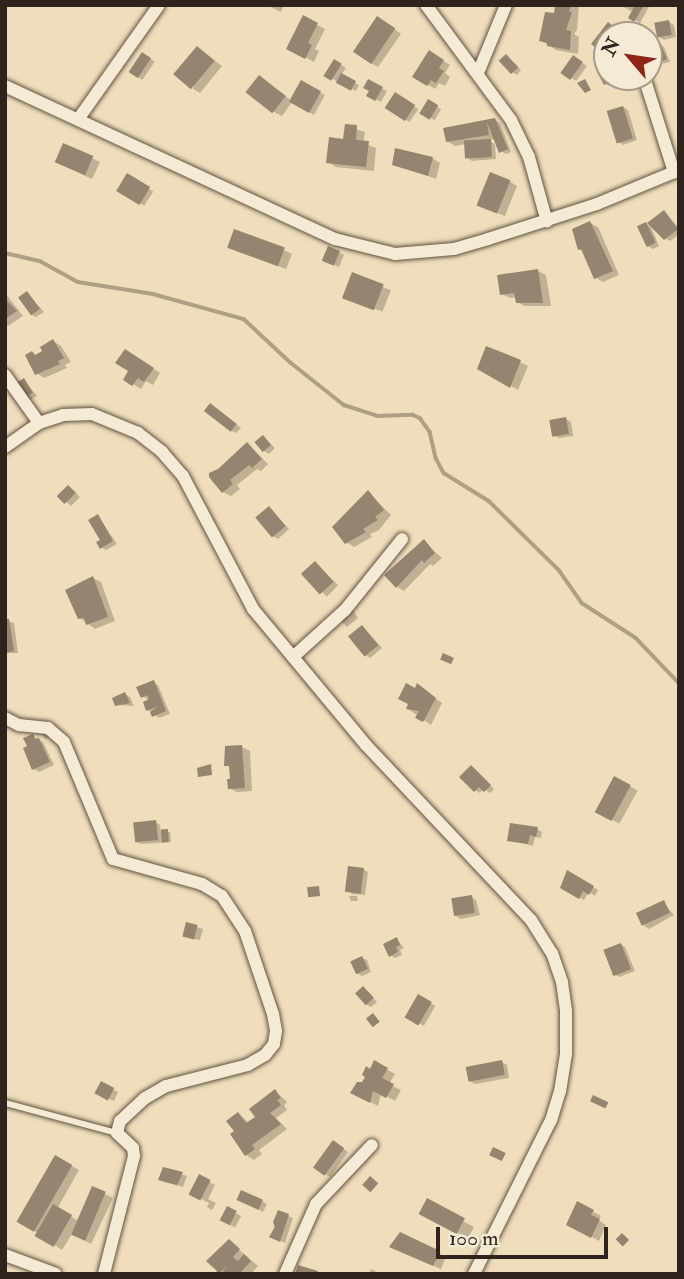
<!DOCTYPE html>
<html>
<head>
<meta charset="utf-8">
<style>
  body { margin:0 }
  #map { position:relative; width:684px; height:1279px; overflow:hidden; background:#efdebb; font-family:"IM FELL Double Pica",serif }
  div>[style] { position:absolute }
  .shadow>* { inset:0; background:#0003; transform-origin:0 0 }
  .stream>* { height:3.5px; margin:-1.75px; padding:0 1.75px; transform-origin:1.75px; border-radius:1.75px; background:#ae9f85 }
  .building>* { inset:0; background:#93856f; transform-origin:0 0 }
  .roads { filter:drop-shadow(0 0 2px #5f5244) drop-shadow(0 0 2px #5f5244) }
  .lane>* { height:6px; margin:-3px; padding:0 3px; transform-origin:3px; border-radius:3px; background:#f5ead3 }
  .street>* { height:12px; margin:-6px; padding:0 6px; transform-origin:6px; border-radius:6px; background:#f5ead3 }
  span { translate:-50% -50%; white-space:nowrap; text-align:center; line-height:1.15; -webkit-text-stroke:7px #f5ead3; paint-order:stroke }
  .frame { position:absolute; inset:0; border:7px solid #2f241d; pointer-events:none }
  .north { position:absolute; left:593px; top:21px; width:70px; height:70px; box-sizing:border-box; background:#f5ead3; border:2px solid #a69b8a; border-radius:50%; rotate:299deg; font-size:19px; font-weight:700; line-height:28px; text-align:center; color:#2f241d }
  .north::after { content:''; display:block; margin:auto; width:24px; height:32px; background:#8f2418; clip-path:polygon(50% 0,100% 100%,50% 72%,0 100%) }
  .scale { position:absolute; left:436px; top:1227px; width:172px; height:32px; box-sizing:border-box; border:4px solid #2f241d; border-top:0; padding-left:9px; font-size:21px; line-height:24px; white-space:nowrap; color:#2f241d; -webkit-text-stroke:5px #f5ead3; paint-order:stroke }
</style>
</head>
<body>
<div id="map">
  <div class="shadow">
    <i style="clip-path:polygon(267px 5px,284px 5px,281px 12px)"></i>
    <i style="clip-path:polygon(557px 5px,579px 5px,577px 30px,574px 34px,579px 37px,578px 54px,556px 50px,541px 40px,555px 15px)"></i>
    <i style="clip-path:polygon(620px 5px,650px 5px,640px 23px,630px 17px,633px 12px)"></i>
    <i style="clip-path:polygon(304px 18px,325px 29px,315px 49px,319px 51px,314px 62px,288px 48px)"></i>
    <i style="clip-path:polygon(385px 22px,401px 34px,378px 67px,371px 63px)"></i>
    <i style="clip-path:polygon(669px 22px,674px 25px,676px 37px,664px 40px,659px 37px)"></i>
    <i style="clip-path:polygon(659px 44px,664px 47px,670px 62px,651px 66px,649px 47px)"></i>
    <i style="clip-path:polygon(205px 53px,222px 66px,200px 93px,193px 89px)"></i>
    <i style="clip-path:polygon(430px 53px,450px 65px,445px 73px,450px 77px,445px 86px,439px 83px,435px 89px,415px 77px)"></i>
    <i style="left:143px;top:54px;width:14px;height:22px;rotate:34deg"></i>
    <i style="clip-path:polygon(506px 56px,521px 70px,517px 75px,512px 72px)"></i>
    <i style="clip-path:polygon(574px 58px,587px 66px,576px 81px,572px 78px)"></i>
    <i style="clip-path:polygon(335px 61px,346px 68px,341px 75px,359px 85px,356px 91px,325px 75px)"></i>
    <i style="clip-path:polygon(607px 69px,607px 77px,619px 77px,620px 81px,610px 86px,605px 84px)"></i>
    <i style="clip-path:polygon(368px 81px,387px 91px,381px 102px,368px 95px,371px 90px)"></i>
    <i style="clip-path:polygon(267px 82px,292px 101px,302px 83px,325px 95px,314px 115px,292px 102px,282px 116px,274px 112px)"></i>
    <i style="left:396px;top:94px;width:27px;height:16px;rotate:34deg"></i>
    <i style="left:429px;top:102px;width:14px;height:13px;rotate:30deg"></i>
    <i style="clip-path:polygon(623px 107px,628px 110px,637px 140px,623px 145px,619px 142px)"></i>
    <i style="clip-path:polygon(495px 120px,500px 123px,511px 152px,506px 154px,501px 151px,496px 139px,488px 140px,495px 144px,496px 159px,472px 161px,467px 158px,466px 144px,455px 146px,447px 141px)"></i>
    <i style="clip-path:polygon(346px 126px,365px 132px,363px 143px,376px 148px,374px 171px,336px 167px,328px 162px,345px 141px)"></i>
    <i style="clip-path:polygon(92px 158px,100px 162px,92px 179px,64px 166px)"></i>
    <i style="clip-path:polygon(432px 158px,440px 163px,436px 179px,394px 164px)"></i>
    <i style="left:127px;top:175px;width:31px;height:17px;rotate:32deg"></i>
    <i style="clip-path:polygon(509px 181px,517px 186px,505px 216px,487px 209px)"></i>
    <i style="clip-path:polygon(664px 212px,679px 228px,679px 234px,670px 241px,665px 238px)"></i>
    <i style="clip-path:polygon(590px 223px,598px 227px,619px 275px,603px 282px,596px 278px,584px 252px,579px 249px)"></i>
    <i style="clip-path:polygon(646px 224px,651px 227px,659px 246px,653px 249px,648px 246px)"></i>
    <i style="clip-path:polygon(284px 250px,292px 254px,286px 269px,237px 251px)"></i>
    <i style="clip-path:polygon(339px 252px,344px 255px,339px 267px,329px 263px)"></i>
    <i style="clip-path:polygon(538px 271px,546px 275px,551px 306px,525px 306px,517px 302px,517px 297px,510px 298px,502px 294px)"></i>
    <i style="left:353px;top:275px;width:41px;height:23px;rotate:22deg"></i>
    <i style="clip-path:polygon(5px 293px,23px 316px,8px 326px,5px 325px)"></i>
    <i style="clip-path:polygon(27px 293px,44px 312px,36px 317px,31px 315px)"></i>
    <i style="clip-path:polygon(53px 341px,61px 346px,71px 362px,65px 365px,67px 368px,44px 378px,36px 373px,32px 353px,38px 356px)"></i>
    <i style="clip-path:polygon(133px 355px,160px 373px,153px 385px,146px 381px,141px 389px,125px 379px,130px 371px)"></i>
    <i style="clip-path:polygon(520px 362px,528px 366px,518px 390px,479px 368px)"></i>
    <i style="clip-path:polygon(24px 380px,37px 396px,30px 400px,25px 397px)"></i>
    <i style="clip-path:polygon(216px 408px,241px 428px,236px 433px,232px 431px)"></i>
    <i style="clip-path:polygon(566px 419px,571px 422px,573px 436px,558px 438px,554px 435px)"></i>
    <i style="clip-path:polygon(263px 437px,275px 448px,269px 454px,264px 451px)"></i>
    <i style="clip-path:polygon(248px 444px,268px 464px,261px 471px,257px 469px,237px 485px,240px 489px,231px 496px,223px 492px)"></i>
    <i style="clip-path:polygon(73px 490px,80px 497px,71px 506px,59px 496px)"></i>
    <i style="clip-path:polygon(368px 492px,391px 515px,379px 530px,370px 534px,372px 537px,354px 547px,346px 542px)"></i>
    <i style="clip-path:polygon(269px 508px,289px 529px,278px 539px,273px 536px)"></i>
    <i style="clip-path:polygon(98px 516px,117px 544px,106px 550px,101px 547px)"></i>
    <i style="clip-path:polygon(424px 542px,442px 558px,433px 566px,430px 564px,404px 591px,397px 587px)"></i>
    <i style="left:315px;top:563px;width:32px;height:16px;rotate:44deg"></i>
    <i style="clip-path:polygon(93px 578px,101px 582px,115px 621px,95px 629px,80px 618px)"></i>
    <i style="clip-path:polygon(5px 607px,7px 621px,14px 623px,18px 653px,5px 653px)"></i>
    <i style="clip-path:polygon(353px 610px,358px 618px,347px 627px,336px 616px)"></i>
    <i style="clip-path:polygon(363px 627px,382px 648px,370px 658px,365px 655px)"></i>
    <i style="clip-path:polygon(153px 682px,158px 685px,170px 714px,159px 718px,148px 710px,150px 701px,142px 696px)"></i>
    <i style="clip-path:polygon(416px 690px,425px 690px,442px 703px,431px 725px,408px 709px)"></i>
    <i style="clip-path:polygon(125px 694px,130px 697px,134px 706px,116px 705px)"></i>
    <i style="clip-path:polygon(38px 728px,52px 736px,45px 739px)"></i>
    <i style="clip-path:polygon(32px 736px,43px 742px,54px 765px,39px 772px,34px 769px)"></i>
    <i style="clip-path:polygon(242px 747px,250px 751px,252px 791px,237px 792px,229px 788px,231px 768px,226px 765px)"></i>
    <i style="clip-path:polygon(476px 770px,494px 789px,490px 793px,484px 789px,480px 793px,475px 790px)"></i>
    <i style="left:615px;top:778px;width:26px;height:38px;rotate:29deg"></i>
    <i style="clip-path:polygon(155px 822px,160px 825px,161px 832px,170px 832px,171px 842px,141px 844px,136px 842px)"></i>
    <i style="clip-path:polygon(537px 829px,542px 832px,541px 838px,535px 837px,533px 846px,509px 840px)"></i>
    <i style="clip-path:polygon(363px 869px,368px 872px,365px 895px,352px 894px,357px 896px,347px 891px)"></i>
    <i style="clip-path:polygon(568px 872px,598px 890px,595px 896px,589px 892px,584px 900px,562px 887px)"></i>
    <i style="clip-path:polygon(349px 896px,357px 896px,358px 901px,351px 901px)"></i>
    <i style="clip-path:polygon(471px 897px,476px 900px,480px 915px,461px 919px,456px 916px)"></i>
    <i style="clip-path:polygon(663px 902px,674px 915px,649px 929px,644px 926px)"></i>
    <i style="clip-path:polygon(187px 924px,203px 929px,200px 940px,189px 938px)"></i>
    <i style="clip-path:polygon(397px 939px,404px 948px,400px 950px,402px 955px,395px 958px,390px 955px)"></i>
    <i style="clip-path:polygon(621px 945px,625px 947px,635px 971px,619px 977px,614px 974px)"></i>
    <i style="clip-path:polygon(362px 958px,367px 960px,371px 972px,362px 976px,357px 973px)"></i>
    <i style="clip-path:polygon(363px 988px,377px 1002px,371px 1007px,366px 1004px)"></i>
    <i style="left:418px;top:996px;width:20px;height:23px;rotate:30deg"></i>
    <i style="clip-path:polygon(502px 1062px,507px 1065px,509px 1078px,475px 1084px,470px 1081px)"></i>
    <i style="clip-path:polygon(375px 1063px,395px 1074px,389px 1084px,401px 1090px,395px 1101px,381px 1093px,378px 1106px,353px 1093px,363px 1084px,368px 1076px,364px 1074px)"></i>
    <i style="left:101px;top:1084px;width:19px;height:10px;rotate:25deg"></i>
    <i style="clip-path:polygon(275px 1091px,287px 1102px,284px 1105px,287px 1110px,276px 1118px,287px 1129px,259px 1150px,262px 1154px,254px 1160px,246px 1155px,232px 1135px,236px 1132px,239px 1114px,249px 1123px,257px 1117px)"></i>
    <i style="clip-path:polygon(338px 1145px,348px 1152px,330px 1177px,315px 1167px)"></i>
    <i style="clip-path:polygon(55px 1157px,79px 1170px,57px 1209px,77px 1220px,93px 1188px,113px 1198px,91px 1244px,72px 1234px,62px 1250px,20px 1221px)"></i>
    <i style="clip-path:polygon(164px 1169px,187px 1176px,183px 1187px,164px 1182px)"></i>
    <i style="clip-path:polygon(200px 1177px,215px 1185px,208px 1199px,216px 1203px,212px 1210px,207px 1207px,209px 1203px,191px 1194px)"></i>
    <i style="clip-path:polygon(262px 1201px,267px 1204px,263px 1212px,243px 1202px)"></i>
    <i style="clip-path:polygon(427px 1201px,474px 1227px,468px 1238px,428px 1218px)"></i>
    <i style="clip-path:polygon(578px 1204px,601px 1216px,598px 1220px,606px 1225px,599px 1241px,569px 1224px)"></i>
    <i style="left:228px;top:1209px;width:15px;height:13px;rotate:28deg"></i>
    <i style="clip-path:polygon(279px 1212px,293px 1218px,285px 1243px,271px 1236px)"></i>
    <i style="clip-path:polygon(229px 1241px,258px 1266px,251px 1274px,221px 1272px)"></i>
    <i style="clip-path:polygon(416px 1241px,446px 1257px,441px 1269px,399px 1251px)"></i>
    <i style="clip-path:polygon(371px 1269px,381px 1274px,369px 1274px)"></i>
  </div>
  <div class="stream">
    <i style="left:5px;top:253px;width:36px;rotate:13deg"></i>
    <i style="left:40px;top:261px;width:43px;rotate:28.9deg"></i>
    <i style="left:78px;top:282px;width:76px;rotate:9.1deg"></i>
    <i style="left:153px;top:294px;width:94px;rotate:15.4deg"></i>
    <i style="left:244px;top:319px;width:63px;rotate:43.1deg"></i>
    <i style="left:290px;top:362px;width:69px;rotate:38.5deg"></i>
    <i style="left:344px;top:405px;width:35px;rotate:18deg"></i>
    <i style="left:377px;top:416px;width:36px;rotate:-2deg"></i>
    <i style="left:413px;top:415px;width:8px;rotate:23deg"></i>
    <i style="left:420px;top:418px;width:17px;rotate:54deg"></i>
    <i style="left:430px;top:432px;width:27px;rotate:77deg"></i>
    <i style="left:436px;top:458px;width:17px;rotate:62deg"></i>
    <i style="left:444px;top:473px;width:53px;rotate:31.9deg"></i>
    <i style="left:489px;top:501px;width:98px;rotate:44.6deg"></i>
    <i style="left:559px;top:570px;width:40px;rotate:55.1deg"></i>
    <i style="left:582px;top:603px;width:64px;rotate:32.9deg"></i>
    <i style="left:636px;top:638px;width:62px;rotate:46.3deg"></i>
  </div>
  <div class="building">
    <i style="clip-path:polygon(555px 5px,571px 5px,569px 12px,572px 12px,566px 30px,571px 31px,570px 50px,547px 46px,547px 43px,539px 41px,545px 12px,554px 13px)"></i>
    <i style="clip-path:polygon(635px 5px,644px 5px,634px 22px,628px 18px)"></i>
    <i style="clip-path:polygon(303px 15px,318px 23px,308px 43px,312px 45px,305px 59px,286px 49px)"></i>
    <i style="left:377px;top:16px;width:22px;height:43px;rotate:34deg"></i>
    <i style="left:669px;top:20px;width:15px;height:15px;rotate:79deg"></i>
    <i style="clip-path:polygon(608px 22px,624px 35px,607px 35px,607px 57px,591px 44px)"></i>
    <i style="clip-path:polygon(660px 42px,667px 59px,656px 64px,654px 60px,649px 62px,649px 46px)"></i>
    <i style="left:197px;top:46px;width:23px;height:37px;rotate:40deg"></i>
    <i style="clip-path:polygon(429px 50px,444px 60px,439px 68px,444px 71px,436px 83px,431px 80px,427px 86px,412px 77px)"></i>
    <i style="left:142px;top:52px;width:11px;height:24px;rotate:34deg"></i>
    <i style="left:506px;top:54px;width:18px;height:10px;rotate:47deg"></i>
    <i style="left:573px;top:55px;width:12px;height:22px;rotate:35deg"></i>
    <i style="left:334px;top:59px;width:9px;height:20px;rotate:32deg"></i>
    <i style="clip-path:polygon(607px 67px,607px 77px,618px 77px,604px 85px,597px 72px)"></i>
    <i style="left:341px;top:73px;width:17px;height:11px;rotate:28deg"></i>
    <i style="left:259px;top:75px;width:34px;height:22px;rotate:38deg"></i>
    <i style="clip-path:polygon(368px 79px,383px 87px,375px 101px,366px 96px,369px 91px,363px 88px)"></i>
    <i style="clip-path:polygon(585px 79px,591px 90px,585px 93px,577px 83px)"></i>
    <i style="left:301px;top:80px;width:23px;height:25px;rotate:29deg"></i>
    <i style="left:395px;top:92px;width:24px;height:19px;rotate:33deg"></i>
    <i style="left:428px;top:99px;width:12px;height:17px;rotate:31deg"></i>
    <i style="left:623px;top:106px;width:34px;height:17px;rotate:73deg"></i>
    <i style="clip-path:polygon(495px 118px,508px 149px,499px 153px,487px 122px,489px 135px,446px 142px,443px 128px)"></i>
    <i style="clip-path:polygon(345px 124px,357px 125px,356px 140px,369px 141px,366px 167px,326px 163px,329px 137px,343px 139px)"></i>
    <i style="left:491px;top:139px;width:18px;height:27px;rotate:87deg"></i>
    <i style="left:63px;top:143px;width:33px;height:21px;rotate:23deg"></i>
    <i style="clip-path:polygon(395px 148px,433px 157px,428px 176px,392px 165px)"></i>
    <i style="left:490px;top:172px;width:22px;height:36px;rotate:22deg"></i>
    <i style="left:127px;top:173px;width:27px;height:21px;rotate:31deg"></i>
    <i style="clip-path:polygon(664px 210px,678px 229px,664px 240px,647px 223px)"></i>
    <i style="clip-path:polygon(590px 221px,613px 271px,594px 279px,581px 249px,578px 250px,572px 229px)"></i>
    <i style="left:646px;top:222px;width:23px;height:10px;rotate:65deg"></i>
    <i style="left:234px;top:229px;width:54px;height:20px;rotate:20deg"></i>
    <i style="left:328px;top:246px;width:13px;height:16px;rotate:23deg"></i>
    <i style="clip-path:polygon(538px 269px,543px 303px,516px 303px,514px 293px,500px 295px,497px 275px)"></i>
    <i style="left:352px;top:272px;width:34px;height:28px;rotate:21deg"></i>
    <i style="left:27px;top:291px;width:22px;height:11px;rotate:54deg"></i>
    <i style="clip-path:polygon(5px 299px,17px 311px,5px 319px)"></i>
    <i style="clip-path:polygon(53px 339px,64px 358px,58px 361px,60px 364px,35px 375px,25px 355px,32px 351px,35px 355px,42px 351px,40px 347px)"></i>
    <i style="clip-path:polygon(486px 346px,521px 360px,510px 388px,477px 369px)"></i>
    <i style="clip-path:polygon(125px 349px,154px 368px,144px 382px,138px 378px,132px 386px,123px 380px,128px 371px,115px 363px)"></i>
    <i style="left:24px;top:378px;width:17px;height:10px;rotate:59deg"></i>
    <i style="left:210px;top:403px;width:34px;height:10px;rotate:38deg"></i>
    <i style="left:566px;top:417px;width:17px;height:17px;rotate:80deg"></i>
    <i style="left:263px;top:435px;width:13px;height:11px;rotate:51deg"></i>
    <i style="clip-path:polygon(247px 442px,262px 459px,252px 468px,249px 465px,230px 480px,233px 484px,222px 493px,209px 477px,209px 473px,218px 469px)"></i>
    <i style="left:68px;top:485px;width:11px;height:16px;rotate:45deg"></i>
    <i style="clip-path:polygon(368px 490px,384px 510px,375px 517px,378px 520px,363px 529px,366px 532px,345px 544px,332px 527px)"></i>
    <i style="left:269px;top:506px;width:26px;height:18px;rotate:50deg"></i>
    <i style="clip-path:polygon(98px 514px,113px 541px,100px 549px,96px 542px,100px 540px,88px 520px)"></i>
    <i style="clip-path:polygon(424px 539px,435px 553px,424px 563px,422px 560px,396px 588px,384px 575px)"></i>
    <i style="left:315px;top:561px;width:28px;height:19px;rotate:48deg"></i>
    <i style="clip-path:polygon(93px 576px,108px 617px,86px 625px,84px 618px,78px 619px,65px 590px)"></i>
    <i style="clip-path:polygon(5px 619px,9px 619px,14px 651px,5px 653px)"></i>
    <i style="left:362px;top:625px;width:26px;height:18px;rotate:51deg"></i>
    <i style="left:443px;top:653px;width:12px;height:7px;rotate:24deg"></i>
    <i style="clip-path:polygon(154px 680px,166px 711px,152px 717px,150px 712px,159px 706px,146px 711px,143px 702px,149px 699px,147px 695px,141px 698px,136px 687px)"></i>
    <i style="clip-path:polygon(406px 683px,415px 688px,417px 683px,436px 698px,423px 722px,415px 718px,419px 711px,406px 709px,408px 704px,398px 699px)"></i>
    <i style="clip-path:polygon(125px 692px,130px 703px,115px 706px,112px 698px)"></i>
    <i style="clip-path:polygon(33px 734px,35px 739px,39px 738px,50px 762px,32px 770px,23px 748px,27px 746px,23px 738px)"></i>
    <i style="clip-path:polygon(242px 745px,245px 788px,228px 789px,227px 779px,230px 779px,229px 766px,224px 766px,225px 746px)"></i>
    <i style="clip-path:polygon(211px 764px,212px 775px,198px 777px,197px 768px)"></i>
    <i style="clip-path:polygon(471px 765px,491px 785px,484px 792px,479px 787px,474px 792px,459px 777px)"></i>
    <i style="left:614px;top:776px;width:19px;height:41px;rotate:28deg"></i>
    <i style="left:156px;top:820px;width:20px;height:23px;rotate:84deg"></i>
    <i style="clip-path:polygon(510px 823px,538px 827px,536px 837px,530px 835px,528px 844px,507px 841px)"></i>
    <i style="left:168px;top:829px;width:13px;height:7px;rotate:86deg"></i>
    <i style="left:348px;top:866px;width:16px;height:26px;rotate:7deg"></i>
    <i style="clip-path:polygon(567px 870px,594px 886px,589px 895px,583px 891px,579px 899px,560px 888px)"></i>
    <i style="left:319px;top:886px;width:10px;height:12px;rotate:84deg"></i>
    <i style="left:472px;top:895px;width:18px;height:21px;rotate:81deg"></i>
    <i style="left:664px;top:900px;width:14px;height:31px;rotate:65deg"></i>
    <i style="left:186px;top:922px;width:12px;height:15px;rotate:14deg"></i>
    <i style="clip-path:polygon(397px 937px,400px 945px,396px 947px,398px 952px,389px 957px,383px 944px)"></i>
    <i style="left:621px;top:943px;width:28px;height:19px;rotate:69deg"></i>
    <i style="left:362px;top:956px;width:14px;height:13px;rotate:65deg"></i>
    <i style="left:363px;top:986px;width:16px;height:11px;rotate:47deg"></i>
    <i style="left:418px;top:994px;width:16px;height:27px;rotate:30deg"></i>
    <i style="left:373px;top:1013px;width:11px;height:9px;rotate:52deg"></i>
    <i style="clip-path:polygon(374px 1060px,388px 1068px,382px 1078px,394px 1084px,386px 1098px,373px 1091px,370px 1103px,350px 1093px,357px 1082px,362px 1082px,365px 1077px,362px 1075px,366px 1066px,370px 1069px)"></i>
    <i style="left:502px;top:1060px;width:15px;height:37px;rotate:79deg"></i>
    <i style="left:101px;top:1081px;width:15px;height:14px;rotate:28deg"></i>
    <i style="clip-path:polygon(275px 1089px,281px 1098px,277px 1100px,281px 1105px,270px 1113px,281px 1124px,252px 1145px,255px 1149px,245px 1156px,230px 1134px,234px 1131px,226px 1121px,238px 1112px,246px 1123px,255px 1117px,249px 1109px)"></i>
    <i style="left:593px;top:1095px;width:17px;height:7px;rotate:25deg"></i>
    <i style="left:333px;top:1140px;width:14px;height:34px;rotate:36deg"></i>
    <i style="left:493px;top:1147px;width:14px;height:9px;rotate:25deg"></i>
    <i style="left:55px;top:1155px;width:20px;height:77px;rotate:30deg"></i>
    <i style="clip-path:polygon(163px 1167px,183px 1172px,177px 1185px,158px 1180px)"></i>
    <i style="left:199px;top:1174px;width:13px;height:23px;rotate:27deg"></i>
    <i style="left:370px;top:1176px;width:11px;height:12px;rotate:41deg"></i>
    <i style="left:92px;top:1186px;width:15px;height:53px;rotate:23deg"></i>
    <i style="left:241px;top:1190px;width:24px;height:11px;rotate:24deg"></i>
    <i style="left:427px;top:1198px;width:43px;height:18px;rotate:28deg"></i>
    <i style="clip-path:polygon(577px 1201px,594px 1210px,591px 1215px,600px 1219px,591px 1238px,566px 1225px)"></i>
    <i style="left:53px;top:1204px;width:22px;height:37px;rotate:30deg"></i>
    <i style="left:227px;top:1206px;width:11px;height:16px;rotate:27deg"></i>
    <i style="clip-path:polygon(278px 1210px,289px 1214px,280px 1242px,269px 1237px,275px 1227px,273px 1222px)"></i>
    <i style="clip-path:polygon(400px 1232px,440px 1251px,433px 1266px,389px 1247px)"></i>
    <i style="left:622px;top:1233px;width:10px;height:9px;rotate:45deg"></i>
    <i style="clip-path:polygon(229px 1239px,240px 1249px,233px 1257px,238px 1261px,244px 1254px,251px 1261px,239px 1274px,225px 1274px,223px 1272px,227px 1266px,219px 1274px,215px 1274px,217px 1271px,206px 1261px)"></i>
    <i style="clip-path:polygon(298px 1265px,318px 1271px,317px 1274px,295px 1274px)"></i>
  </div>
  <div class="roads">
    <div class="lane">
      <i style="left:5px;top:1103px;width:116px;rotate:15deg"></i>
    </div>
    <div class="street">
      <i style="left:426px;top:5px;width:143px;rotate:53.5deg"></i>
      <i style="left:511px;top:120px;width:41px;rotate:64.1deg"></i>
      <i style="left:529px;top:157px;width:67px;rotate:74.5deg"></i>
      <i style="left:478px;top:73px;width:74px;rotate:-67.6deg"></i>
      <i style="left:644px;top:77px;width:100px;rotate:72.5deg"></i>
      <i style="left:5px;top:86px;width:364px;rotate:24.9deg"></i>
      <i style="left:335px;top:239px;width:62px;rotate:14deg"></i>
      <i style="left:395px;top:254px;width:59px;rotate:-4.8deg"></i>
      <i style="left:454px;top:249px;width:35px;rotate:-16deg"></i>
      <i style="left:488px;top:239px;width:114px;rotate:-17.8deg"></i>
      <i style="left:597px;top:204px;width:89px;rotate:-22.5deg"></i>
      <i style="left:79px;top:118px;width:138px;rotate:-54.7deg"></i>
      <i style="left:5px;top:375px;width:59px;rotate:54.7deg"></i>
      <i style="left:5px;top:447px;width:42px;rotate:-35.2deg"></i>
      <i style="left:39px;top:423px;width:25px;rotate:-18deg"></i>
      <i style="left:63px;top:415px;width:29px;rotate:-2deg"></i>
      <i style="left:92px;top:414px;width:50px;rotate:22.4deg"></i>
      <i style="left:138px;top:433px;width:31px;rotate:38deg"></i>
      <i style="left:162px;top:452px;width:32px;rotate:49deg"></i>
      <i style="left:183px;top:476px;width:150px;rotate:62.2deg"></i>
      <i style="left:253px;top:609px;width:177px;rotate:50.3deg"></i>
      <i style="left:366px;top:745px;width:241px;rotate:46.7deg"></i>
      <i style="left:531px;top:920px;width:39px;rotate:58deg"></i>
      <i style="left:552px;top:953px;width:31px;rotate:71deg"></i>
      <i style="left:562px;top:982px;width:29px;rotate:82deg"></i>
      <i style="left:566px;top:1011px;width:43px;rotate:90deg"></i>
      <i style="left:566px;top:1054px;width:37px;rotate:99deg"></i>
      <i style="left:560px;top:1091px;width:30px;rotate:107deg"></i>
      <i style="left:551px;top:1120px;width:172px;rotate:116.6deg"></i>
      <i style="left:293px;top:657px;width:70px;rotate:-42.1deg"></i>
      <i style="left:345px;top:610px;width:91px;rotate:-51.2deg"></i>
      <i style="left:5px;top:718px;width:16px;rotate:27deg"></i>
      <i style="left:19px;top:725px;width:29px;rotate:6deg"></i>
      <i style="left:48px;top:728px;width:21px;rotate:41deg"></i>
      <i style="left:64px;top:742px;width:127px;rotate:67.3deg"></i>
      <i style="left:113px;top:859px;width:92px;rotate:15.7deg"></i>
      <i style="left:202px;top:884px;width:23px;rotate:31deg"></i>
      <i style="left:222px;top:896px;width:42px;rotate:56.7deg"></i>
      <i style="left:245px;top:931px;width:88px;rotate:71.4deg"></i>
      <i style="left:273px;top:1014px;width:17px;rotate:80deg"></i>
      <i style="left:276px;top:1031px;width:13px;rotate:99deg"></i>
      <i style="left:274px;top:1044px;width:14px;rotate:129deg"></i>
      <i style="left:265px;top:1055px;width:20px;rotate:150deg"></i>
      <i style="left:248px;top:1065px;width:85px;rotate:165.6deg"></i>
      <i style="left:166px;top:1086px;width:24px;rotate:150deg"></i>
      <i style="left:145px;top:1098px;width:34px;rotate:137deg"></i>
      <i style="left:120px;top:1121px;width:12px;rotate:104deg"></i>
      <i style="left:117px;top:1133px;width:22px;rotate:43deg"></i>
      <i style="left:133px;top:1148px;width:8px;rotate:83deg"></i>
      <i style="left:134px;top:1156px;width:122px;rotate:104.3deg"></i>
      <i style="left:5px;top:1255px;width:54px;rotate:20.4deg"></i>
      <i style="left:285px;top:1274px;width:77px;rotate:-66.1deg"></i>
      <i style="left:316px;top:1204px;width:81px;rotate:-46.5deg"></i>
    </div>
  </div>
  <div class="frame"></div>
  <div class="north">N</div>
  <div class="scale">100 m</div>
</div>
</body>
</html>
